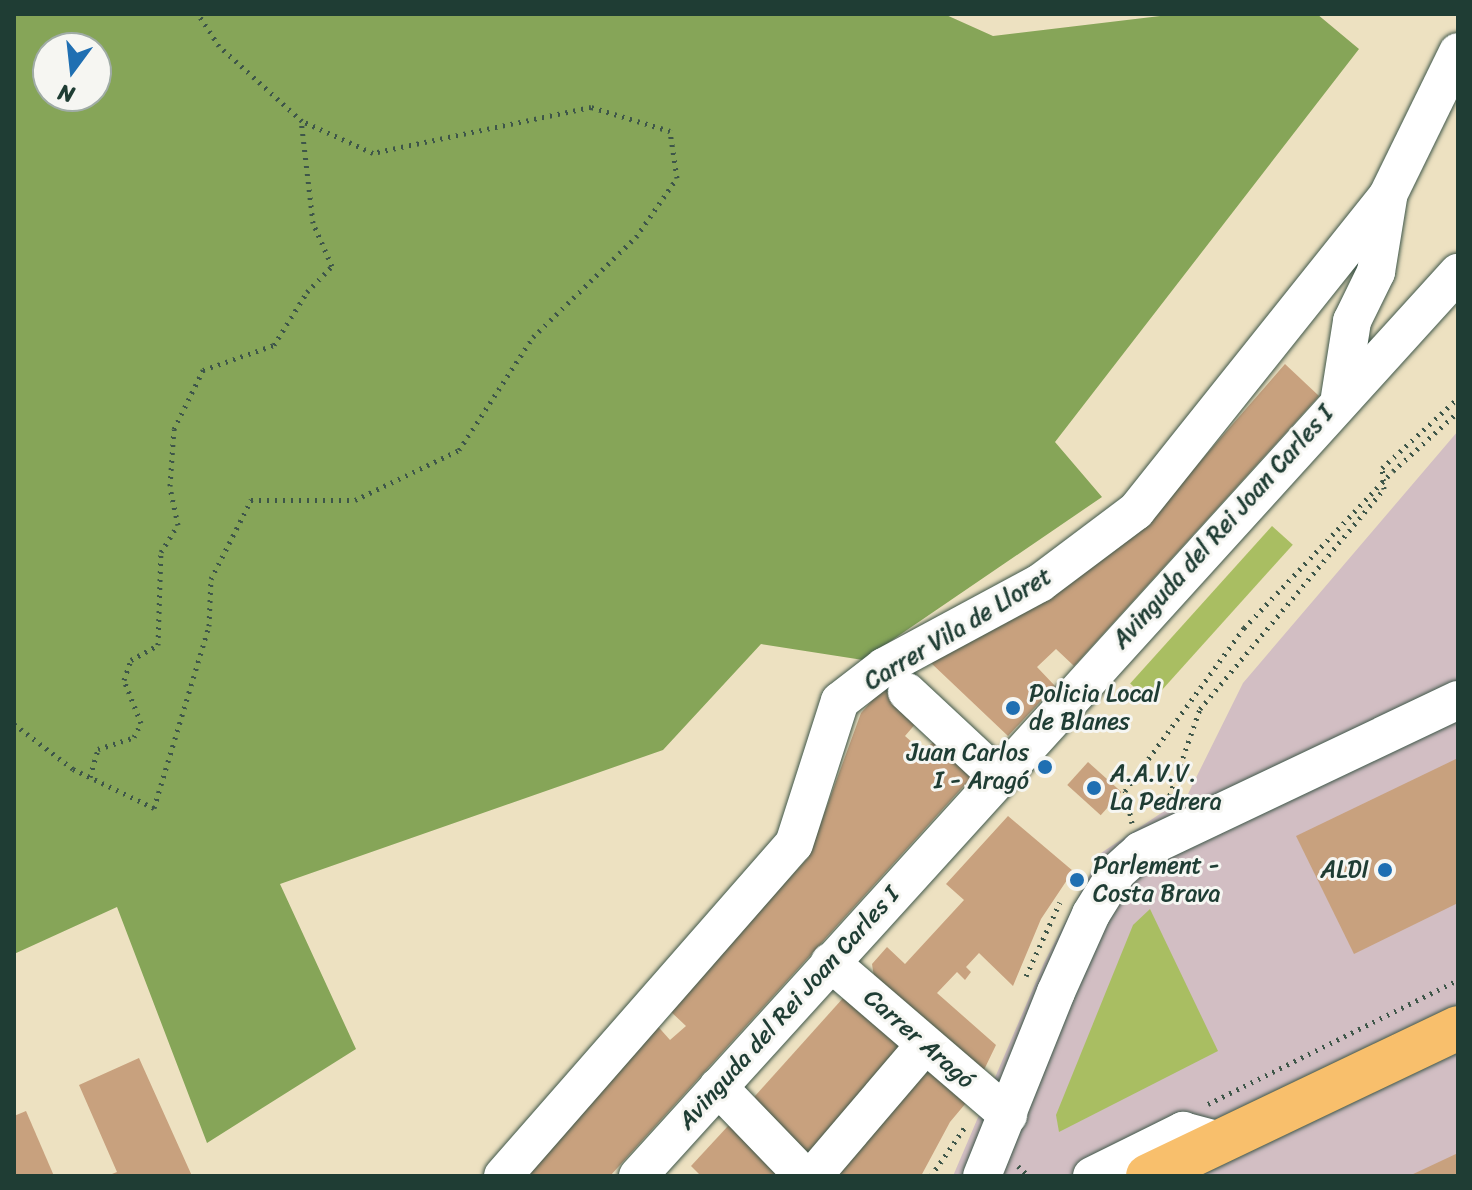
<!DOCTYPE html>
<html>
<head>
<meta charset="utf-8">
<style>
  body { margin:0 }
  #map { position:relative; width:1472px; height:1190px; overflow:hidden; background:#ede1c1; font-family:Sriracha,sans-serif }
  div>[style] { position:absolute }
  .industrial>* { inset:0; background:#d2bec3 }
  .green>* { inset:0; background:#a9be62; transform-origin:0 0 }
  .forest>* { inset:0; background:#86a558 }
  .building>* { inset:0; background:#c8a17e; transform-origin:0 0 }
  .path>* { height:5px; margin-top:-2.5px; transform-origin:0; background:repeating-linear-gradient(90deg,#3e5649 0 2px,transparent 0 8px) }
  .roads { filter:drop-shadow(0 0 2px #3e5649) drop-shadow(0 0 2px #3e5649) }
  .minor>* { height:38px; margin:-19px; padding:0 19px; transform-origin:19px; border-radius:19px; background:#fff }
  .major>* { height:44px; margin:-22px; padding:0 22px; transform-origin:22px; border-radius:22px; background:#f8bf6c }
  .dots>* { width:22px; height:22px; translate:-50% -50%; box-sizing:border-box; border:4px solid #f6f6f2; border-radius:50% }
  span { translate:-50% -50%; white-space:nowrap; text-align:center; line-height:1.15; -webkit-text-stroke:6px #f6f6f2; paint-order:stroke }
  .street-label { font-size:24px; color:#1f3d34 }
  .poi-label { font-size:24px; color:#1f3d34 }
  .left { translate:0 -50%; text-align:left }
  .right { translate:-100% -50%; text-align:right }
  .frame { position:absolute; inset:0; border:16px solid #1f3d34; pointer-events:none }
  .north { position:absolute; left:32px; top:32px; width:80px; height:80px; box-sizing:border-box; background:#f6f6f2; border:2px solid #a0aca6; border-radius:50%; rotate:195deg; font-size:22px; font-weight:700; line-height:32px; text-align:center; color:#1f3d34 }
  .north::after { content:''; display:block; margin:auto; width:28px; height:36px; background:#1f6fb2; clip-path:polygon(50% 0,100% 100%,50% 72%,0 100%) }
</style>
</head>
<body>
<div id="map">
  <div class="industrial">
    <i style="clip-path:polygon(1458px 431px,1458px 1176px,953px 1176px,1044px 963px,1101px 853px,1187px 796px,1243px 683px)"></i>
  </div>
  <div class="green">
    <i style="left:1272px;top:526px;width:28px;height:212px;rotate:42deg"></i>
    <i style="clip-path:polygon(1150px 909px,1218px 1051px,1059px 1132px,1056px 1115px,1133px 925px)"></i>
  </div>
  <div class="forest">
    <i style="clip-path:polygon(evenodd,14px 14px,944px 14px,993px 36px,1177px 14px,1317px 14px,1359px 49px,1055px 442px,1102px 497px,863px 660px,761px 644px,663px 750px,280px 884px,356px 1049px,207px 1143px,117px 907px,14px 954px,14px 14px,48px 48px,96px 48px,96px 96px,48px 96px,48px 48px)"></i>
  </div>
  <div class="building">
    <i style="clip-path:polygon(1285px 364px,1319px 396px,1074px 666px,1056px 649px,1037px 667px,1055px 686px,1008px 736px,930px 662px,1184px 480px)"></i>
    <i style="clip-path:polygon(884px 687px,917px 722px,905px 736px,923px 752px,934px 741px,971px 778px,610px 1176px,517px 1176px,654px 1022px,670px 1040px,686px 1026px,668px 1009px,808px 858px,861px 713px)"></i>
    <i style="clip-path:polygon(1458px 758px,1458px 903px,1354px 954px,1296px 836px)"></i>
    <i style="left:1088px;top:762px;width:45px;height:31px;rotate:42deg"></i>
    <i style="clip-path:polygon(1008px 816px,1073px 871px,1041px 919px,1013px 986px,979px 953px,966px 967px,971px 972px,965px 980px,957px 972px,937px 993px,996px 1045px,982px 1074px,874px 977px,872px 964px,887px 947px,905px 964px,964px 900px,946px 884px)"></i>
    <i style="clip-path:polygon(844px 997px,908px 1046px,814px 1157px,802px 1157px,756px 1109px,755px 1096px)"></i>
    <i style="clip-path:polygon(139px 1058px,192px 1176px,107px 1176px,117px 1172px,79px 1085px)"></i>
    <i style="clip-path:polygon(925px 1061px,971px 1097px,950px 1122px,921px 1176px,831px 1176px)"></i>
    <i style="clip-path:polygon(26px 1111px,54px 1176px,14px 1176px,14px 1116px)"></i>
    <i style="clip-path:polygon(738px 1125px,788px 1176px,701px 1176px,691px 1166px,728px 1126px)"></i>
    <i style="clip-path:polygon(1458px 1153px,1458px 1176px,1409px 1176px)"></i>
  </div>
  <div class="path">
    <i style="left:14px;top:724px;width:74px;rotate:37.3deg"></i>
    <i style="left:73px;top:769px;width:90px;rotate:25.7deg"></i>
    <i style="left:154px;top:808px;width:190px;rotate:-73.2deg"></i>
    <i style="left:209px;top:626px;width:47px;rotate:-87.6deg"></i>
    <i style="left:211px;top:579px;width:89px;rotate:-63.1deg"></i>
    <i style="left:251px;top:500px;width:104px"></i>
    <i style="left:355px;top:500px;width:115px;rotate:-25.7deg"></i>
    <i style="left:459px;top:450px;width:135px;rotate:-56.8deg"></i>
    <i style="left:533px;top:337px;width:144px;rotate:-44.2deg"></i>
    <i style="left:636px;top:237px;width:72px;rotate:-55.2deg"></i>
    <i style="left:677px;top:178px;width:48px;rotate:-98.5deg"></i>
    <i style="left:670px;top:131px;width:83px;rotate:-163.1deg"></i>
    <i style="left:591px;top:107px;width:223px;rotate:168.1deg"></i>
    <i style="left:373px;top:153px;width:78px;rotate:-155.7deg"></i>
    <i style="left:302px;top:121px;width:112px;rotate:-137.9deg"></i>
    <i style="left:219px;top:46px;width:38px;rotate:-123deg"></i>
    <i style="left:90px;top:777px;width:29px;rotate:-74deg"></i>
    <i style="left:98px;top:749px;width:38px;rotate:-18deg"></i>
    <i style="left:134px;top:737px;width:16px;rotate:-63deg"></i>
    <i style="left:141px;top:723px;width:46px;rotate:-111.6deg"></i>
    <i style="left:124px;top:680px;width:21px;rotate:-71deg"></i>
    <i style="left:131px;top:660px;width:31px;rotate:-29deg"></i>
    <i style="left:158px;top:645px;width:93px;rotate:-88.2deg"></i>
    <i style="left:161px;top:552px;width:32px;rotate:-58deg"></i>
    <i style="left:178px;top:525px;width:40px;rotate:-102deg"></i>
    <i style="left:170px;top:486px;width:57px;rotate:-86deg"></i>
    <i style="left:174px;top:429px;width:66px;rotate:-63.8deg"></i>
    <i style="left:203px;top:370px;width:75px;rotate:-19.4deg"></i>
    <i style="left:274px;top:345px;width:62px;rotate:-58.1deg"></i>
    <i style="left:307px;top:292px;width:36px;rotate:-46deg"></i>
    <i style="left:332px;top:266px;width:47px;rotate:-113.8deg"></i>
    <i style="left:313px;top:223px;width:104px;rotate:-96.6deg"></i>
    <i style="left:1167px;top:803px;width:100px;rotate:-70.7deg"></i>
    <i style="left:1200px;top:709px;width:287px;rotate:-50.1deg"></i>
    <i style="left:1384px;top:489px;width:21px;rotate:-95deg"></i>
    <i style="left:1382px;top:468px;width:103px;rotate:-42.6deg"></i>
    <i style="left:1132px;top:823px;width:33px;rotate:-102deg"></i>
    <i style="left:1125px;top:791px;width:202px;rotate:-53.9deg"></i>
    <i style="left:1244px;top:628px;width:216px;rotate:-46.5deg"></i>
    <i style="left:1393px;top:471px;width:88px;rotate:-42.2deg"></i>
    <i style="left:1026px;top:976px;width:81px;rotate:-65.3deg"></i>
    <i style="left:1208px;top:1104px;width:279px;rotate:-26.4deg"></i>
    <i style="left:1018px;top:1166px;width:15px;rotate:42deg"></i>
    <i style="left:931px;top:1176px;width:63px;rotate:-55.3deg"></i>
  </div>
  <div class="roads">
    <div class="minor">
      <i style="left:1340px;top:397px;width:77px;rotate:-81deg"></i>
      <i style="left:1352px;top:321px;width:55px;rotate:-63.9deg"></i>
      <i style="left:1376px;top:272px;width:75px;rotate:-80.8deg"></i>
      <i style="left:907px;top:692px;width:123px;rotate:43deg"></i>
      <i style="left:830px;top:962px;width:235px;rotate:40.7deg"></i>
      <i style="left:718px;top:1087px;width:124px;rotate:46deg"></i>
      <i style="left:503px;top:1176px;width:441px;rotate:-48.8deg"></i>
      <i style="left:794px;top:844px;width:150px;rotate:-72.2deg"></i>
      <i style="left:840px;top:701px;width:56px;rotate:-37.7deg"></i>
      <i style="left:884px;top:667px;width:177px;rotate:-28.3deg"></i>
      <i style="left:1040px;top:583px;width:120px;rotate:-36.9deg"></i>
      <i style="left:1136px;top:511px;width:404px;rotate:-51.4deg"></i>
      <i style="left:1388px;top:195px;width:159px;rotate:-63.9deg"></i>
      <i style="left:638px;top:1176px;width:1220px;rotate:-47.76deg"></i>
      <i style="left:813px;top:1176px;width:172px;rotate:-49.5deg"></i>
      <i style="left:982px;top:1176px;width:198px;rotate:-68.1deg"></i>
      <i style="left:1056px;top:992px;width:85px;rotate:-65.8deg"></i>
      <i style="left:1091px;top:914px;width:49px;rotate:-58.2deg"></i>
      <i style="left:1117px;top:872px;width:31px;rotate:-42deg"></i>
      <i style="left:1140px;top:851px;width:352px;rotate:-25.4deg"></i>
      <i style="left:1092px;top:1176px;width:102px;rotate:-26.3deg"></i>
      <i style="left:1183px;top:1131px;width:38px;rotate:15deg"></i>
    </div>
    <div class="major">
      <i style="left:1148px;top:1176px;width:344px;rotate:-25.5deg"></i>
    </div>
  </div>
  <div class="dots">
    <i style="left:1013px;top:708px;background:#1f6fb2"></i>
    <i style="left:1045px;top:767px;background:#1f6fb2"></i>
    <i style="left:1094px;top:788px;background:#1f6fb2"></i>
    <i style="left:1385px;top:870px;background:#1f6fb2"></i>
    <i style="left:1077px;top:880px;background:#1f6fb2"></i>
  </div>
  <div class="street-label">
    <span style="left:1223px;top:527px;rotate:-48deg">Avinguda del Rei Joan Carles I</span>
    <span style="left:958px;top:629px;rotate:-31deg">Carrer Vila de Lloret</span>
    <span style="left:789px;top:1008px;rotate:-48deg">Avinguda del Rei Joan Carles I</span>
    <span style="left:919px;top:1039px;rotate:41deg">Carrer Aragó</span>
  </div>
  <div class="poi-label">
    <span class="left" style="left:1029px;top:708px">Policia Local<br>de Blanes</span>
    <span class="right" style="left:1029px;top:767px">Juan Carlos<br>I - Aragó</span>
    <span class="left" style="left:1110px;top:788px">A.A.V.V.<br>La Pedrera</span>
    <span class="left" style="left:1093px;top:880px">Parlement -<br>Costa Brava</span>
    <span class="right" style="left:1369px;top:870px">ALDI</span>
  </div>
  <div class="frame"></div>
  <div class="north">N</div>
</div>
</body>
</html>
